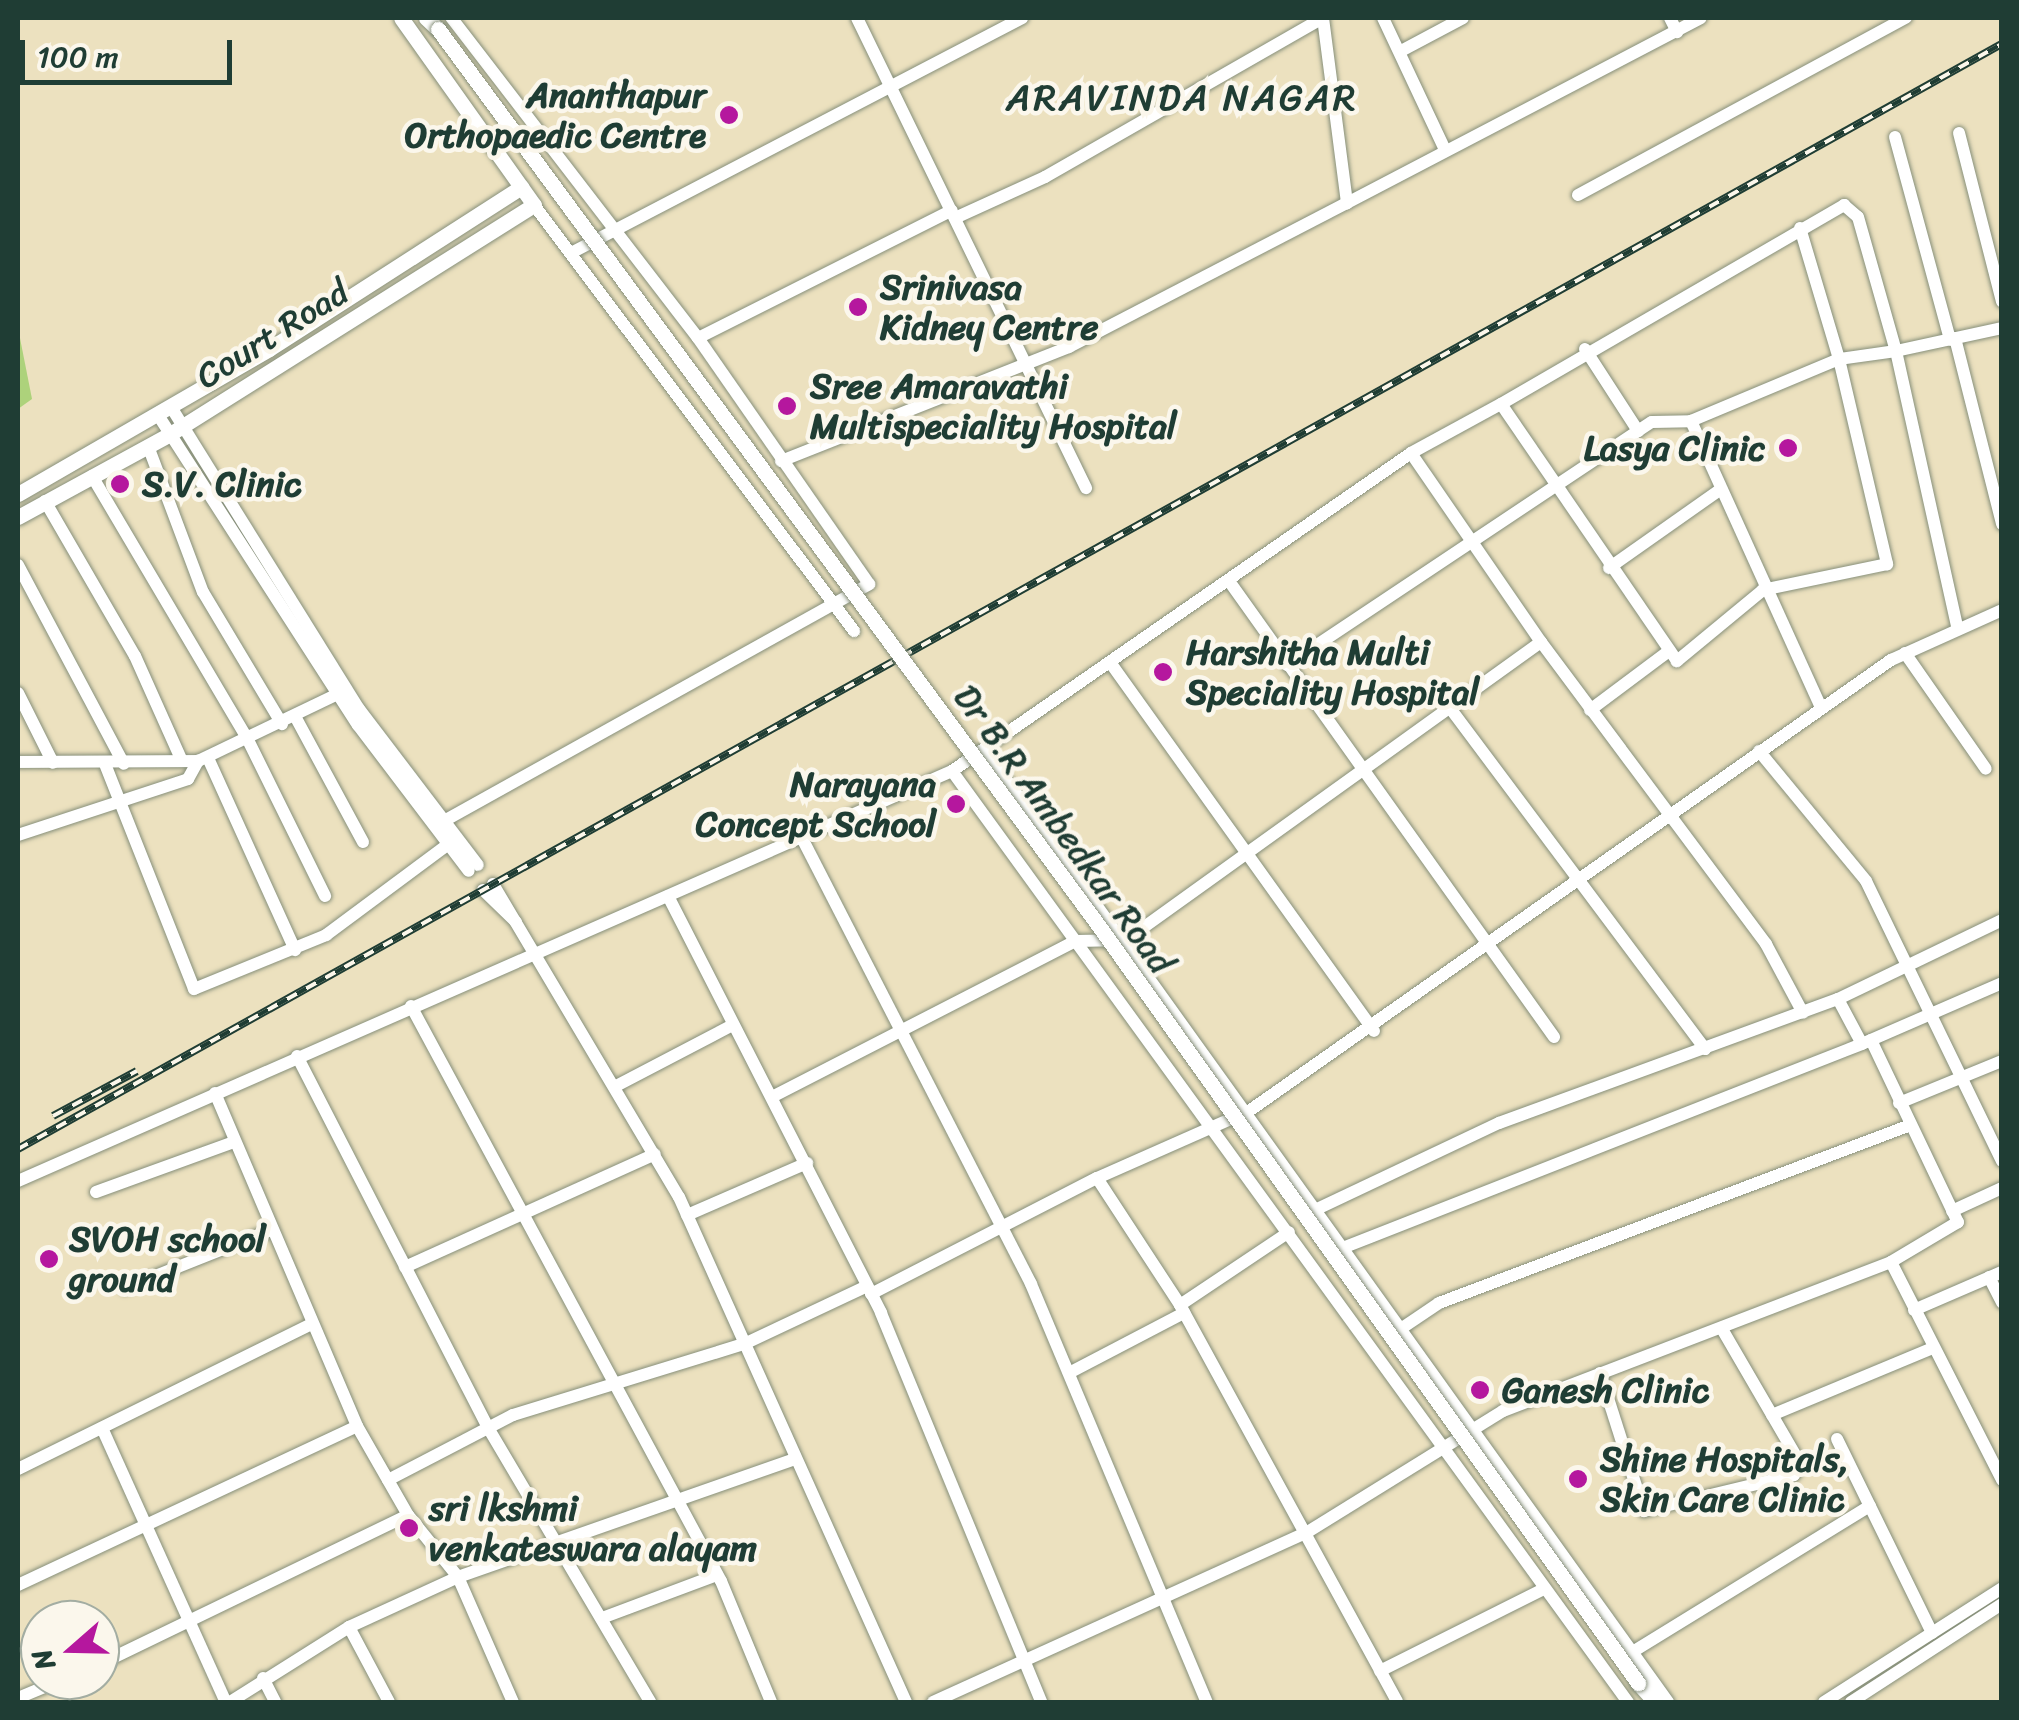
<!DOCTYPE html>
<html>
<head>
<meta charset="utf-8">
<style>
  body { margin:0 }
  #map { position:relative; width:2019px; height:1720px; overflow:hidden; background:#ece1bf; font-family:Sriracha,sans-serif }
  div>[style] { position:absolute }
  .green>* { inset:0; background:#add27b }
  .roads { filter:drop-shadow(0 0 2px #868f7a) drop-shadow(0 0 2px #868f7a) }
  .minor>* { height:12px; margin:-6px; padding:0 6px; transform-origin:6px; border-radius:6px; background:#fff }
  .tertiary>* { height:15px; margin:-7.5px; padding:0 7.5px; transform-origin:7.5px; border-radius:7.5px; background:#fff }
  .rail>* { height:8px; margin-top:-4px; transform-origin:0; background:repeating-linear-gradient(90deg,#fbf7ec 0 11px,#1f3d34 0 22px); box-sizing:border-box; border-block:2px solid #1f3d34 }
  .bridges { filter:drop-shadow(0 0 2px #868f7a) drop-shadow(0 0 2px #868f7a) }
  .tertiary-bridge>* { height:15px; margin:-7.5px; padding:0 7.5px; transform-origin:7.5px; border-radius:7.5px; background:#fff }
  .dots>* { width:28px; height:28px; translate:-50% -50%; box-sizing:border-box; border:5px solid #fbf7ec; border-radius:50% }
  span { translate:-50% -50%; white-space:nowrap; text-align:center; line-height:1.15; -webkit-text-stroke:9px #fbf7ec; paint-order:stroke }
  .poi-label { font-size:35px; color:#1f3d34; font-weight:700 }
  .right { translate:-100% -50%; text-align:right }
  .left { translate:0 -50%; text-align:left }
  .street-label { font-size:35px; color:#1f3d34 }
  .neighbourhood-label { font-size:38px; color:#1f3d34; letter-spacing:2.5px }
  .frame { position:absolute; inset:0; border:20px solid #1f3d34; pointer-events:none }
  .north { position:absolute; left:20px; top:1600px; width:100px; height:100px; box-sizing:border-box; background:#fbf7ec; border:2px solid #a3ada2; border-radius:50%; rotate:250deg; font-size:28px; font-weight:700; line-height:40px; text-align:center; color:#1f3d34 }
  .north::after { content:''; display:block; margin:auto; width:35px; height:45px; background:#b5179e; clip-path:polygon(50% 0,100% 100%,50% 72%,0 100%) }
  .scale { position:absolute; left:20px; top:40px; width:212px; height:45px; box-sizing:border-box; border:5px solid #1f3d34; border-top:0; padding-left:12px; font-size:30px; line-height:35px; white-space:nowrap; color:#1f3d34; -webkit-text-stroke:8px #fbf7ec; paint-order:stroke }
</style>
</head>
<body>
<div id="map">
  <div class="green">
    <i style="clip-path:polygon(18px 328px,32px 399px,18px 409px)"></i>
  </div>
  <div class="roads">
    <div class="minor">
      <i style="left:857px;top:18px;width:523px;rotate:64.02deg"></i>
      <i style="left:1323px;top:18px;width:187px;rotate:82.6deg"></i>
      <i style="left:1347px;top:203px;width:399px;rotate:-27.6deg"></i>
      <i style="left:1383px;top:18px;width:146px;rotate:64.8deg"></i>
      <i style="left:1670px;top:18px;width:16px;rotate:63deg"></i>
      <i style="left:1401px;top:51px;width:70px;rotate:-28deg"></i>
      <i style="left:1959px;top:133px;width:174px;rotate:75.7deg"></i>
      <i style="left:1895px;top:137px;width:210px;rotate:74.8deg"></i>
      <i style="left:1578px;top:195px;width:373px;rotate:-28.4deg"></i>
      <i style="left:534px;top:205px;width:533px;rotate:53.09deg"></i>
      <i style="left:1844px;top:205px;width:18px;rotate:41deg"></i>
      <i style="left:1858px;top:217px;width:139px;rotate:74.2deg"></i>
      <i style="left:1896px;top:351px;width:58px;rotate:172deg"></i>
      <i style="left:1839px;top:359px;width:211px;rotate:76.8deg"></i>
      <i style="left:1887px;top:564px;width:127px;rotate:168.2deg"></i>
      <i style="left:1763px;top:590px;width:112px;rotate:140.5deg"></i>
      <i style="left:1677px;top:661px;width:311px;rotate:-124.4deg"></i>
      <i style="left:1501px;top:404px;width:397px;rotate:-30.1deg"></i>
      <i style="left:955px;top:218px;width:99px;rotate:-24.5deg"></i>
      <i style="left:1045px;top:177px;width:320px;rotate:-29.8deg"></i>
      <i style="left:1800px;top:228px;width:137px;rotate:73.4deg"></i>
      <i style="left:1839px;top:359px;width:160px;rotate:157.3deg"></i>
      <i style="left:1691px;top:421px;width:315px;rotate:65.6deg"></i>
      <i style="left:571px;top:253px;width:509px;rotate:-27.52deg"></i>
      <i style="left:698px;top:338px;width:284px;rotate:-26.7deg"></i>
      <i style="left:1955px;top:338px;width:192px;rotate:75.8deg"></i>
      <i style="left:1585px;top:349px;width:98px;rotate:57.1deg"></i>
      <i style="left:171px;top:407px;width:356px;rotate:58.1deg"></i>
      <i style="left:359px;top:709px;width:196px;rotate:52.7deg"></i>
      <i style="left:158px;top:415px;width:369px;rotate:57.2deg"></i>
      <i style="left:358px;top:725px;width:183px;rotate:52.8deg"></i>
      <i style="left:148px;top:446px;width:156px;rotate:69.4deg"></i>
      <i style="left:203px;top:592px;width:154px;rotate:59.1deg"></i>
      <i style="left:1411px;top:453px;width:102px;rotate:-28.6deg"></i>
      <i style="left:781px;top:461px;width:310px;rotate:-21.6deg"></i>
      <i style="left:1069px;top:347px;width:313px;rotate:-27.4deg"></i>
      <i style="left:92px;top:476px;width:307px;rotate:59.4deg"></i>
      <i style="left:248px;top:740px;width:174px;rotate:63.7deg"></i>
      <i style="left:45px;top:501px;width:179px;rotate:59.9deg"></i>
      <i style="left:135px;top:656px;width:115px;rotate:65.9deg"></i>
      <i style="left:18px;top:565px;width:225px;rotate:62deg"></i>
      <i style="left:1609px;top:568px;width:137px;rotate:-35.2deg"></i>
      <i style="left:1229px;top:581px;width:560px;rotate:54.52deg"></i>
      <i style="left:1957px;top:626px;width:282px;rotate:-102.5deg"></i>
      <i style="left:1896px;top:351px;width:108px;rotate:-12.2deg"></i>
      <i style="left:1905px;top:653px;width:141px;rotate:55.1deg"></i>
      <i style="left:1112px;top:665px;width:450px;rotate:54.4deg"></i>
      <i style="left:1287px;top:665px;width:438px;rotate:-33.7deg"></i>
      <i style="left:1652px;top:422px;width:39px;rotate:-1deg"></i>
      <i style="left:18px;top:693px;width:78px;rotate:63.4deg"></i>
      <i style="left:1450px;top:708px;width:426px;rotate:53.2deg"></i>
      <i style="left:1590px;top:710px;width:99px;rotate:-36.8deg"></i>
      <i style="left:296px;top:718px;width:141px;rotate:61.6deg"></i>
      <i style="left:985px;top:750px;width:1172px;rotate:54.34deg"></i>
      <i style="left:1759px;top:751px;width:168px;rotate:50.5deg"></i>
      <i style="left:1866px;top:881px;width:311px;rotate:64.1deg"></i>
      <i style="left:208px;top:758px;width:211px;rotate:65.6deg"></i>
      <i style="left:18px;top:762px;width:180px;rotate:-0.3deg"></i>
      <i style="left:198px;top:761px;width:162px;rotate:-25.6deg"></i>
      <i style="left:105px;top:764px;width:242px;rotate:68.4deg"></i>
      <i style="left:194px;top:989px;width:143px;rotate:-22.2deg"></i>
      <i style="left:326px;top:935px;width:151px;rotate:-36.6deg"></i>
      <i style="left:952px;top:771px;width:1151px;rotate:54.02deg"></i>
      <i style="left:442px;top:822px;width:489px;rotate:-29.1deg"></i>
      <i style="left:869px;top:584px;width:300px;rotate:-124.8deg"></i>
      <i style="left:698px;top:338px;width:404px;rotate:-127.6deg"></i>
      <i style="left:18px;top:835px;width:179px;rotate:-18.2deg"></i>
      <i style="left:188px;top:779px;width:21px;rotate:-61deg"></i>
      <i style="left:803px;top:840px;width:499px;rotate:62.8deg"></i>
      <i style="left:1031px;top:1284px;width:454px;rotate:67.2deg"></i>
      <i style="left:493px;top:884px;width:364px;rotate:59.3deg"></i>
      <i style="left:679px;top:1197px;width:554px;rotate:65.8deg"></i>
      <i style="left:483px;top:890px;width:46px;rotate:44.1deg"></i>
      <i style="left:668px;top:896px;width:468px;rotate:62.9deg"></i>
      <i style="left:881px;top:1313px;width:421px;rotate:67.6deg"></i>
      <i style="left:411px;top:1006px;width:653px;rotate:61.67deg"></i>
      <i style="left:721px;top:1581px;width:131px;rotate:67.5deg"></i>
      <i style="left:1871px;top:1040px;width:202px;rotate:64.5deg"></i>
      <i style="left:1958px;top:1222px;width:78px;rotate:149.2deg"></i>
      <i style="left:1891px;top:1262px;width:245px;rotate:63deg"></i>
      <i style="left:1864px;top:1043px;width:150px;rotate:-23.5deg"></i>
      <i style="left:297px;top:1056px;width:422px;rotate:62.8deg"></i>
      <i style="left:490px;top:1431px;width:315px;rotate:59.4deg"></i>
      <i style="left:616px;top:1086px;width:130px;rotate:-27.6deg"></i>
      <i style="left:215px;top:1093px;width:362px;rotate:66.9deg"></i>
      <i style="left:357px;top:1426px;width:103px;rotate:60.2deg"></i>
      <i style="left:408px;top:1515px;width:80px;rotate:51.1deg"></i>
      <i style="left:458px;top:1577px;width:137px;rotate:66.3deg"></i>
      <i style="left:772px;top:1097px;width:342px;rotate:-27.2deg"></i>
      <i style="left:1076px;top:941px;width:50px;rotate:-1.1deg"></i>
      <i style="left:1126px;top:940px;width:511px;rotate:-35.68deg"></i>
      <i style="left:1541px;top:642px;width:377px;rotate:53.3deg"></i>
      <i style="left:1766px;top:944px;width:78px;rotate:61.8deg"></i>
      <i style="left:1899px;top:1103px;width:111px;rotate:-22.2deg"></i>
      <i style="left:1097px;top:1178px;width:166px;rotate:-23.8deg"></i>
      <i style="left:1249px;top:1111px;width:785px;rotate:-35.09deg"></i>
      <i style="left:1891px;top:660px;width:122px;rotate:-24.2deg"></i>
      <i style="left:18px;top:1181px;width:1020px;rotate:-23.7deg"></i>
      <i style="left:952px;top:771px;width:558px;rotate:-34.71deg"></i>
      <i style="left:1411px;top:453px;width:229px;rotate:55.5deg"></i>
      <i style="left:96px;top:1192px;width:147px;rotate:-19.9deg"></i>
      <i style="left:1319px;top:1208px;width:199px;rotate:-25.3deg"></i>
      <i style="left:1499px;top:1123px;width:361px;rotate:-20.1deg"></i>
      <i style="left:1952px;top:1211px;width:55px;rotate:-24.7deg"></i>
      <i style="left:687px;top:1215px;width:131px;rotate:-23.4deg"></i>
      <i style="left:1345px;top:1247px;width:555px;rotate:-21.44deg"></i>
      <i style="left:1862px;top:1044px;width:51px;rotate:-118.1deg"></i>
      <i style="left:1838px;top:999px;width:182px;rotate:-25.7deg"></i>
      <i style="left:405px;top:1267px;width:274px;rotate:-24.3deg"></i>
      <i style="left:1989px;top:1277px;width:29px;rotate:63deg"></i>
      <i style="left:125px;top:1288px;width:157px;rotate:-21.7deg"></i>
      <i style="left:871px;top:1294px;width:254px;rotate:-27.2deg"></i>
      <i style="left:1097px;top:1178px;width:152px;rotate:56.8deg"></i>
      <i style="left:1180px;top:1305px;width:452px;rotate:61.3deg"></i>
      <i style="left:1180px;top:1305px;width:131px;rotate:-33.8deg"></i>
      <i style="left:1914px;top:1310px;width:96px;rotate:-23.4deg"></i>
      <i style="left:1402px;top:1328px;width:45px;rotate:-34deg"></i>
      <i style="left:1439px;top:1303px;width:501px;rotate:-20.68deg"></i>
      <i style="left:1069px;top:1373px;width:130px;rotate:-27.6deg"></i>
      <i style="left:1600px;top:1373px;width:145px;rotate:72.3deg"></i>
      <i style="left:1644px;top:1511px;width:154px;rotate:-13.5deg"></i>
      <i style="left:1794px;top:1475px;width:13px;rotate:-63deg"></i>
      <i style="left:1800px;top:1463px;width:155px;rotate:-120.2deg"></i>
      <i style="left:1772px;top:1415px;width:174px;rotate:-22.6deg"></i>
      <i style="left:102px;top:1428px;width:301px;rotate:65.7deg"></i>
      <i style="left:1837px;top:1439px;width:216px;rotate:63.9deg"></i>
      <i style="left:18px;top:1469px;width:326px;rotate:-26.3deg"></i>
      <i style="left:388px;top:1480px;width:141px;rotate:-27.5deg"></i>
      <i style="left:513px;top:1415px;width:242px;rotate:-17.1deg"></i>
      <i style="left:744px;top:1344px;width:136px;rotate:-25.2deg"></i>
      <i style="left:18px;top:1585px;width:374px;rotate:-25.1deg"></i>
      <i style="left:602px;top:1618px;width:123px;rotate:-20.5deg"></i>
      <i style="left:349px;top:1627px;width:85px;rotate:61.9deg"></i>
      <i style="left:1634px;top:1651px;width:277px;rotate:-31.6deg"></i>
      <i style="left:100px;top:1664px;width:342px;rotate:-25.8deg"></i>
      <i style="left:1380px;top:1671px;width:183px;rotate:-26.6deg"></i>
      <i style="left:263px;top:1678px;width:27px;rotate:63deg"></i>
      <i style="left:18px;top:1698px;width:47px;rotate:-22.7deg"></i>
      <i style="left:230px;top:1702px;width:141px;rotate:-32.2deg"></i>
      <i style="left:349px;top:1627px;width:120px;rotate:-24.6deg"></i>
      <i style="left:458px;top:1577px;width:357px;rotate:-19.3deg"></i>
      <i style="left:933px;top:1702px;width:409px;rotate:-24.4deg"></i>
      <i style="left:1306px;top:1533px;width:232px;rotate:-31.8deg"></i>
      <i style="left:1503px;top:1411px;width:416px;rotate:-21deg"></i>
      <i style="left:1824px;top:1702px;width:211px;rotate:-32.6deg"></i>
      <i style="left:1851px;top:1702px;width:180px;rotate:-33deg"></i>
    </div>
    <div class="tertiary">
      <i style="left:426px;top:18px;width:16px;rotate:43deg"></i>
      <i style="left:18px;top:494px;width:290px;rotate:-30deg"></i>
      <i style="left:269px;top:349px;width:300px;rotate:-32.7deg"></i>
      <i style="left:18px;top:517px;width:173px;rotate:-28.6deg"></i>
      <i style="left:170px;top:434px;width:430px;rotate:-32.2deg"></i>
      <i style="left:534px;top:205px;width:229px;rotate:-125.4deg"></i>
      <i style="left:1638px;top:1683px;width:25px;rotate:48deg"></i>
    </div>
  </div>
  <div class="rail">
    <i style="left:53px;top:1116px;width:95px;rotate:-28.2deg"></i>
    <i style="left:18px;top:1149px;width:2271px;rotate:-29.12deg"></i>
  </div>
  <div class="bridges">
    <div class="tertiary-bridge">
      <i style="left:438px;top:29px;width:1118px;rotate:53.62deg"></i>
      <i style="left:1101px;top:929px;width:926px;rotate:54.54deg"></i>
    </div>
  </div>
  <div class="dots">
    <i style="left:729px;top:115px;background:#b5179e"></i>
    <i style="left:858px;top:307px;background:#b5179e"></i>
    <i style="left:787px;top:406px;background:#b5179e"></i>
    <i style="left:1788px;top:448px;background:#b5179e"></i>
    <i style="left:120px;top:484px;background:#b5179e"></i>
    <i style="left:1163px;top:672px;background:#b5179e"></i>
    <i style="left:956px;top:804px;background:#b5179e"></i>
    <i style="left:49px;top:1259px;background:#b5179e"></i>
    <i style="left:1480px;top:1390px;background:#b5179e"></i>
    <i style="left:1578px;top:1479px;background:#b5179e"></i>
    <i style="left:409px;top:1528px;background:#b5179e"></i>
  </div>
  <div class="poi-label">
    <span class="right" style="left:706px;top:115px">Ananthapur<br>Orthopaedic Centre</span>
    <span class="left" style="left:880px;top:307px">Srinivasa<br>Kidney Centre</span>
    <span class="left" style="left:810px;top:406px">Sree Amaravathi<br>Multispeciality Hospital</span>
    <span class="right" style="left:1766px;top:448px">Lasya Clinic</span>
    <span class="left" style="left:142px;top:484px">S.V. Clinic</span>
    <span class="left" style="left:1186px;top:672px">Harshitha Multi<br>Speciality Hospital</span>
    <span class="right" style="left:936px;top:804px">Narayana<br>Concept School</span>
    <span class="left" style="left:69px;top:1259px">SVOH school<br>ground</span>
    <span class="left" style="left:1502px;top:1390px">Ganesh Clinic</span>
    <span class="left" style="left:1600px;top:1479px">Shine Hospitals,<br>Skin Care Clinic</span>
    <span class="left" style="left:429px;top:1528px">sri lkshmi<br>venkateswara alayam</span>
  </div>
  <div class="street-label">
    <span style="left:272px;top:334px;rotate:-32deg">Court Road</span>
    <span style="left:1064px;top:829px;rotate:54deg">Dr B.R Ambedkar Road</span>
  </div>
  <div class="neighbourhood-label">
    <span style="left:1182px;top:98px">ARAVINDA NAGAR</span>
  </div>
  <div class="frame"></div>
  <div class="north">N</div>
  <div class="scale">100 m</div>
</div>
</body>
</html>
